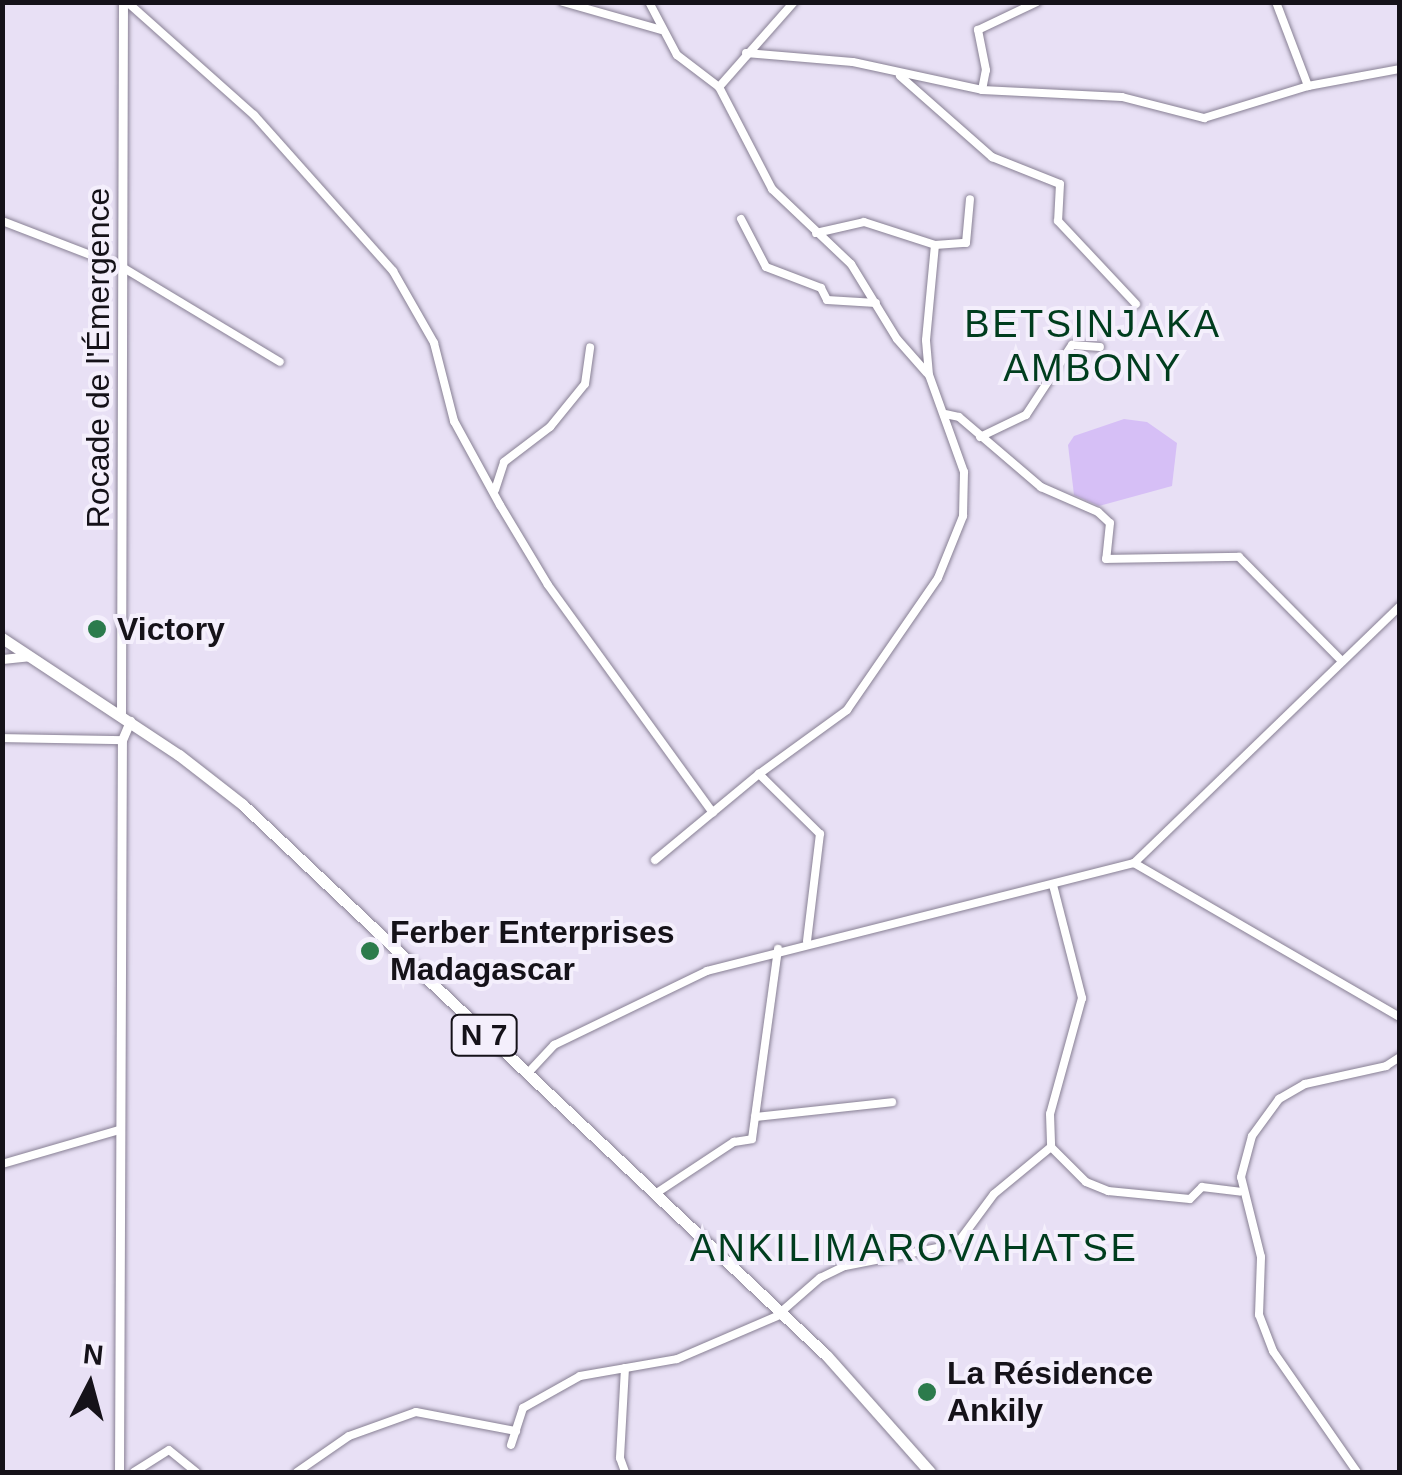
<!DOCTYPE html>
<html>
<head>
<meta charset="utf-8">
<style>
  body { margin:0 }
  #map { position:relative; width:1402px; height:1475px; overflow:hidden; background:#e8e0f5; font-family:Helvetica,sans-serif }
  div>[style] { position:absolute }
  .green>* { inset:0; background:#d6bff6 }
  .roads { filter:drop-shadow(0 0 2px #888094) drop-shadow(0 0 2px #888094) }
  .minor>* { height:8px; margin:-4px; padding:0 4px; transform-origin:4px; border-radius:4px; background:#fff }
  .tertiary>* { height:9px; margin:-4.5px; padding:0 4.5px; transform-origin:4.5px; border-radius:4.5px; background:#fff }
  .primary>* { height:11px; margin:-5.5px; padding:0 5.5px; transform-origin:5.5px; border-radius:5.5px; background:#fff }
  .dots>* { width:28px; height:28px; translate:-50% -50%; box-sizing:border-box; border:5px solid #f4effc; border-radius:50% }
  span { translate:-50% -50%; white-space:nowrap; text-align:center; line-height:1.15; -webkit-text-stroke:8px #f4effc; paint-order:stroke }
  .shield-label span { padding:2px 8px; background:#f4effc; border:2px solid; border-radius:8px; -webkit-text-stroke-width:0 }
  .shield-label { font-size:30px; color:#151219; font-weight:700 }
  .street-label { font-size:32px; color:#151219 }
  .poi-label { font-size:32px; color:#151219; font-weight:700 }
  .left { translate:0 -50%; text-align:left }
  .quarter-label { font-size:38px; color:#003d1e; letter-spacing:2.5px }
  .frame { position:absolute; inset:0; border:5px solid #151219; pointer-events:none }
  .north { position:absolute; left:40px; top:1335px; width:100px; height:100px; -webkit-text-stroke:8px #f4effc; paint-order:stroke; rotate:6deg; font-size:28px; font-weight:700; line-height:40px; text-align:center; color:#151219 }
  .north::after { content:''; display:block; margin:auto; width:35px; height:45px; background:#151219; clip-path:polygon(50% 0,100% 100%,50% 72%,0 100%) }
</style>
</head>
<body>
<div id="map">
  <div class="green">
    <i style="clip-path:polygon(1124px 419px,1147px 422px,1177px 443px,1172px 486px,1099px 506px,1074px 495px,1068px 445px,1074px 436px)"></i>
  </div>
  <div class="roads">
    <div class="minor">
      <i style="left:127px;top:2px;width:170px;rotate:41.7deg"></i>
      <i style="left:254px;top:115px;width:209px;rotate:48.3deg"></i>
      <i style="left:393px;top:271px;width:83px;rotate:60.3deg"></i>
      <i style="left:434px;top:343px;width:81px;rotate:75.6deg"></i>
      <i style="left:454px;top:421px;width:96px;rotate:61.3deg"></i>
      <i style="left:500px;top:505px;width:93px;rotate:59deg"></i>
      <i style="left:548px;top:585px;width:281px;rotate:54.1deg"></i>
      <i style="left:563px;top:2px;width:102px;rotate:15.9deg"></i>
      <i style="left:649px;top:2px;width:60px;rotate:62.2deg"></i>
      <i style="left:677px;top:55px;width:53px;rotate:37.3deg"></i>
      <i style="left:719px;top:87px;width:115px;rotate:62.5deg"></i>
      <i style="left:772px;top:189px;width:109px;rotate:43.5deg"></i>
      <i style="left:851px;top:264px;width:88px;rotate:58.5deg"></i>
      <i style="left:897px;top:339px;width:45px;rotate:48.6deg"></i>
      <i style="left:1276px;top:2px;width:90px;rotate:69.1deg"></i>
      <i style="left:746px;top:53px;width:107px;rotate:4.8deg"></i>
      <i style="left:853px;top:62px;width:132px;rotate:12.2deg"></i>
      <i style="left:982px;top:90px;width:140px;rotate:2.9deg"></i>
      <i style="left:1122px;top:97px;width:85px;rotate:14.4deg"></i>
      <i style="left:1204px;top:118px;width:109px;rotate:-17.1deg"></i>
      <i style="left:1308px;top:86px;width:94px;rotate:-10.5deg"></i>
      <i style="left:900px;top:76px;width:123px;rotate:41.4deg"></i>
      <i style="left:992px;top:157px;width:73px;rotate:21.7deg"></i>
      <i style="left:1060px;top:184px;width:37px;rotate:93deg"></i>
      <i style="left:1058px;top:221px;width:114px;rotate:46.8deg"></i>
      <i style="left:719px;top:87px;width:113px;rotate:-48.6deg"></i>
      <i style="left:982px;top:90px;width:20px;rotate:-79deg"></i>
      <i style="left:986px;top:70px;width:41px;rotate:-101.3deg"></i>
      <i style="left:978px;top:30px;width:65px;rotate:-25.4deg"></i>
      <i style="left:741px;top:219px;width:54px;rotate:62.5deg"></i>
      <i style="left:766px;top:267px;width:59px;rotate:20.9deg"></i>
      <i style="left:821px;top:288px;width:13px;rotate:63deg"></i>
      <i style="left:827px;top:300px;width:49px;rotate:3.5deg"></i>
      <i style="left:2px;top:221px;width:129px;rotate:21deg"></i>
      <i style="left:122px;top:267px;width:184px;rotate:31deg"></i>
      <i style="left:816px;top:233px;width:49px;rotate:-12.9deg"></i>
      <i style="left:864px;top:222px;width:75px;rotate:17.9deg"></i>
      <i style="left:945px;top:414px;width:14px;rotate:12deg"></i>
      <i style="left:959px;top:417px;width:108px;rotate:40.5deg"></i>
      <i style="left:1041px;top:487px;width:62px;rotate:23.7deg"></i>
      <i style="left:1098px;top:512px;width:16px;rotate:43deg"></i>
      <i style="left:1110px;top:523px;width:36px;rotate:96deg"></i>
      <i style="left:1106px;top:559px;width:133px;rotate:-0.9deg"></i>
      <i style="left:1239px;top:557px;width:144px;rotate:45.3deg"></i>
      <i style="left:980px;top:437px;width:51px;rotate:-25.6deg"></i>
      <i style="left:1026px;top:415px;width:84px;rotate:-56.7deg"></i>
      <i style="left:1072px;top:345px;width:28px;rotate:4deg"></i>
      <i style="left:495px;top:490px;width:29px;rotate:-72deg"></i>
      <i style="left:504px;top:462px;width:58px;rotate:-37.3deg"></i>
      <i style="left:550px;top:427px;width:55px;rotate:-50.9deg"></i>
      <i style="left:585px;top:384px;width:37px;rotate:-82deg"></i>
      <i style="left:2px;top:738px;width:120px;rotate:1deg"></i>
      <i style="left:655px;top:860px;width:135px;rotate:-39.6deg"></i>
      <i style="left:1134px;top:863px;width:307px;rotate:30.1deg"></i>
      <i style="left:1053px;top:885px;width:117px;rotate:75.6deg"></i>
      <i style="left:1082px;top:998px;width:120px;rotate:105.4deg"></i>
      <i style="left:1050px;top:1114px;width:33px;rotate:88deg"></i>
      <i style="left:1051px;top:1147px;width:49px;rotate:45deg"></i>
      <i style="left:1086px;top:1182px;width:24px;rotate:22deg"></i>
      <i style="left:1108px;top:1191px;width:82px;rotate:5.6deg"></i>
      <i style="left:1190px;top:1199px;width:17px;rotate:-45deg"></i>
      <i style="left:1202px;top:1187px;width:38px;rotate:7deg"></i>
      <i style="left:807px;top:941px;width:108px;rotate:-83.1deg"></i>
      <i style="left:820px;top:834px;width:86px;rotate:-135.5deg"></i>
      <i style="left:759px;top:774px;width:109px;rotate:-36deg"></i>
      <i style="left:847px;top:710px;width:160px;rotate:-55.4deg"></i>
      <i style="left:938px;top:578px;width:67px;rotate:-68deg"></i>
      <i style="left:963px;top:516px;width:44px;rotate:-88.7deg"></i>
      <i style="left:964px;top:472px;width:103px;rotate:-109.8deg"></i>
      <i style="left:929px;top:375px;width:35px;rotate:-95deg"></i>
      <i style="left:926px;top:340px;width:95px;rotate:-84.6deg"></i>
      <i style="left:935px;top:245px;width:31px;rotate:-4deg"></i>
      <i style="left:966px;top:243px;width:44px;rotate:-84.8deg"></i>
      <i style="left:527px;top:1074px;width:40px;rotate:-47deg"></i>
      <i style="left:554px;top:1045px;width:170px;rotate:-25.8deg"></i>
      <i style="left:707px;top:971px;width:440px;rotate:-14.2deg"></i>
      <i style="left:1134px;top:863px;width:370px;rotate:-44deg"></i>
      <i style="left:755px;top:1117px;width:138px;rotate:-6.2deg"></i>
      <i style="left:2px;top:1164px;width:122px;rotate:-16.2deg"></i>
      <i style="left:655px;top:1194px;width:95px;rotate:-33.4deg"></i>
      <i style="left:734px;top:1142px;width:18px;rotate:-9deg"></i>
      <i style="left:752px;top:1139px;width:192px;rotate:-82.2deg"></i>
      <i style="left:781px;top:1312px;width:52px;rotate:-41.1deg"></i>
      <i style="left:820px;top:1278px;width:28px;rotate:-26deg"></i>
      <i style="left:845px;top:1266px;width:114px;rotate:-11.1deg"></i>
      <i style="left:957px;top:1244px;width:62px;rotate:-53.5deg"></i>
      <i style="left:994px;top:1194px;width:74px;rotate:-39.5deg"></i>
      <i style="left:625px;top:1368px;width:90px;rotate:93.2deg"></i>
      <i style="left:620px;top:1458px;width:15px;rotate:70deg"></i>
      <i style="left:511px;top:1445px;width:39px;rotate:-72deg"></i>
      <i style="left:523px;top:1408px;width:65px;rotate:-29.3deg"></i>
      <i style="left:580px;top:1376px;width:98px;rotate:-9.9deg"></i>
      <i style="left:677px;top:1359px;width:114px;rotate:-23.2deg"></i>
      <i style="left:134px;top:1472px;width:41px;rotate:-32.2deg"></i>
      <i style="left:169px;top:1450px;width:35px;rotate:39deg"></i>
      <i style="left:297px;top:1472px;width:63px;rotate:-34.7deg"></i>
      <i style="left:349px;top:1436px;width:71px;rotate:-19.7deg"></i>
      <i style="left:416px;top:1412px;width:102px;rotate:10.8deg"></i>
      <i style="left:1357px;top:1472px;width:147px;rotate:-124.8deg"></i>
      <i style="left:1273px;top:1351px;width:39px;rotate:-111deg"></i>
      <i style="left:1259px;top:1315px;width:58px;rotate:-88deg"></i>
      <i style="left:1261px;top:1257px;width:82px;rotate:-104deg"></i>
      <i style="left:1241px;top:1177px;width:42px;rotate:-75deg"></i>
      <i style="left:1252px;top:1136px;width:46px;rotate:-53.9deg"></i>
      <i style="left:1279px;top:1099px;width:30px;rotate:-30deg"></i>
      <i style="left:1305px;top:1084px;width:83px;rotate:-12.5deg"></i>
      <i style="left:1386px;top:1066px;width:17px;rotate:-33deg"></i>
    </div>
    <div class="tertiary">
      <i style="left:2px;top:659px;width:27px;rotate:-6deg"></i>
      <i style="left:121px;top:714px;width:712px;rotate:-89.84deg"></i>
      <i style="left:119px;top:1472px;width:732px;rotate:-89.77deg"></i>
      <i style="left:122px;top:740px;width:21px;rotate:-67deg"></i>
    </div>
    <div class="primary">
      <i style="left:2px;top:638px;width:212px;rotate:33.5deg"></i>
      <i style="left:179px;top:755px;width:80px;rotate:37.9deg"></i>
      <i style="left:242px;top:804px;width:804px;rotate:43.34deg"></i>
      <i style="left:827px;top:1356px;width:155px;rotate:48.4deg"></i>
    </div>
  </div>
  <div class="dots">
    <i style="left:97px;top:629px;background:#2c7b4c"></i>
    <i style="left:370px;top:951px;background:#2c7b4c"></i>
    <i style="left:927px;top:1392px;background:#2c7b4c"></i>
  </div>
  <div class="shield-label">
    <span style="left:484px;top:1035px">N 7</span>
  </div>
  <div class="street-label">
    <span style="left:98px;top:358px;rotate:-90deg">Rocade de l'Émergence</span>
  </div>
  <div class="poi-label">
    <span class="left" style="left:117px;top:629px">Victory</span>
    <span class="left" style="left:390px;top:951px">Ferber Enterprises<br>Madagascar</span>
    <span class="left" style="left:947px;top:1392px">La Résidence<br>Ankily</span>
  </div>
  <div class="quarter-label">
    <span style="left:1093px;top:347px">BETSINJAKA<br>AMBONY</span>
    <span style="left:914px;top:1249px">ANKILIMAROVAHATSE</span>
  </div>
  <div class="frame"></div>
  <div class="north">N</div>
</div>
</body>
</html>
